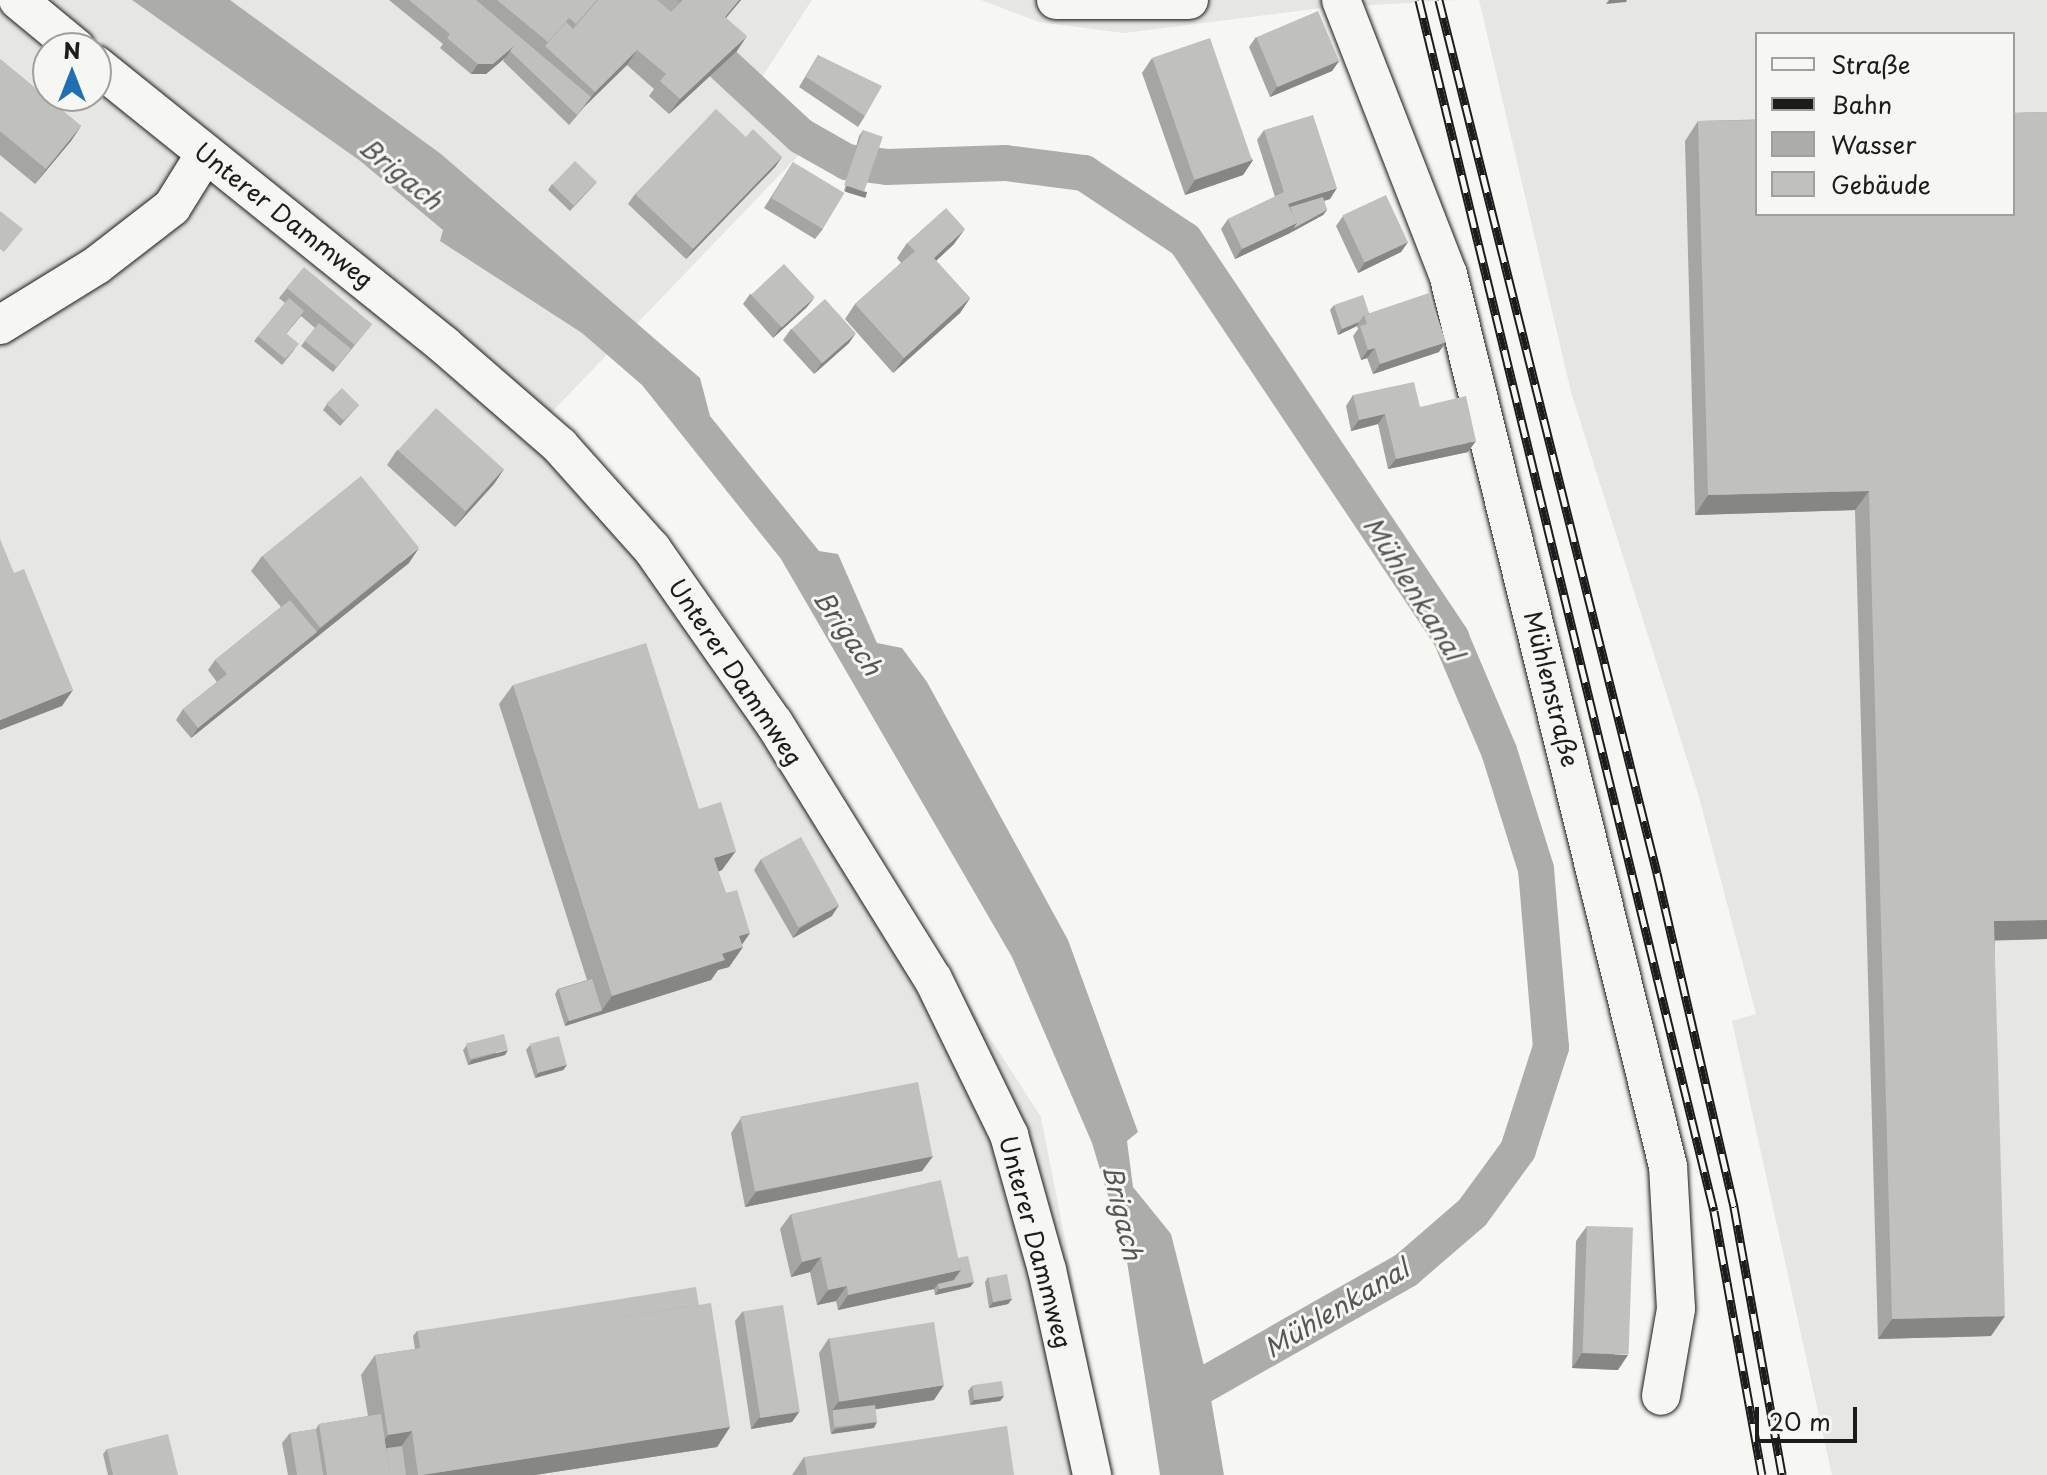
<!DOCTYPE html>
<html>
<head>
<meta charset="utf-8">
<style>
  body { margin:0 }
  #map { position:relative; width:2047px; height:1475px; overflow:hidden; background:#f6f6f2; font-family:"Playpen Sans",sans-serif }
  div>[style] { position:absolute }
  .built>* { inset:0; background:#e6e6e2 }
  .water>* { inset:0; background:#acaca9 }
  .canal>* { height:36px; margin:-18px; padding:0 18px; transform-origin:18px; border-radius:18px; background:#acaca9 }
  .roads { filter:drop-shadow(0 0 2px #1c1c1c) drop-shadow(0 0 2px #1c1c1c) }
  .minor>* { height:38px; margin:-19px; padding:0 19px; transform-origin:19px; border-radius:19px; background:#f6f6f2 }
  .rail>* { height:9px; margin-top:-4.5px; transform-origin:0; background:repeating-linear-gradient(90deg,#f6f6f2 0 18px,#1c1c1c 0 36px); box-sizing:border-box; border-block:2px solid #1c1c1c }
  .wall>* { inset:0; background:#a5a5a3 }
  .shaded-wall>* { inset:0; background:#868684; transform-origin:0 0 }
  .building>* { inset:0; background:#c0c0bd; transform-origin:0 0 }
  span { translate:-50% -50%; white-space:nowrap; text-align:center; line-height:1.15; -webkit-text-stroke:6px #f6f6f2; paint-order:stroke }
  .street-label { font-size:24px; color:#1c1c1c }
  .water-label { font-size:26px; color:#565654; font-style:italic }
  .legend { position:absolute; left:1755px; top:32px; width:260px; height:184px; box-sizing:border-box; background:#f6f6f2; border:2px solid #9f9f9c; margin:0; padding:10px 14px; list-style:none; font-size:24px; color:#1c1c1c }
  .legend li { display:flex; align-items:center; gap:16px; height:40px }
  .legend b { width:40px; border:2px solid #9f9f9c }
  .north { position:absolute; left:32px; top:32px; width:80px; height:80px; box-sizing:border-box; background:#f6f6f2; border:2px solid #9f9f9c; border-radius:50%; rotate:0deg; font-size:22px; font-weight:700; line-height:32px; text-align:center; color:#1c1c1c }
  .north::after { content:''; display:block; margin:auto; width:28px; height:36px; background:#1f6fb2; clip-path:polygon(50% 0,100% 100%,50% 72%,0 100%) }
  .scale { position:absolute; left:1755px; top:1407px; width:102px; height:36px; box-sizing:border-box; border:4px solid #1c1c1c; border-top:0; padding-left:10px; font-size:24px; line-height:28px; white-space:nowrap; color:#1c1c1c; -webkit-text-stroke:6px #f6f6f2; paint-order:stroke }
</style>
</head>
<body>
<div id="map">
  <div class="built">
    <i style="clip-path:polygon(evenodd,0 0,812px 0,762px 77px,818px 135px,548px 416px,675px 549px,1041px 1117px,1111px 1475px,0 1475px,0 0,48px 48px,96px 48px,96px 96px,48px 96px,48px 48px)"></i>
    <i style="clip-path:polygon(981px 0,1457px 0,1322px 8px,1124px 33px,1039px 22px)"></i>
    <i style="clip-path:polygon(evenodd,1479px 0,2047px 0,2047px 1475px,1832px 1475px,1732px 1021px,1756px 1014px,1699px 797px,1571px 392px,1479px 0,1757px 34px,2013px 34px,2013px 214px,1757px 214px,1757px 34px)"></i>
  </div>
  <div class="water">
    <i style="clip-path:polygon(132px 0,230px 0,441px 154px,700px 378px,710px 416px,819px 551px,838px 554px,877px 643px,902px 648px,927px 682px,1068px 940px,1138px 1132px,1127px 1141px,1133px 1187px,1171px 1234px,1208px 1382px,1224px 1475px,1160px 1475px,1126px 1255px,1092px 1143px,1012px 957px,781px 559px,642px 385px,582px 333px,440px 241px,443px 230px,359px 160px)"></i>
  </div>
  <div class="canal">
    <i style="left:654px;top:0;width:200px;rotate:42.8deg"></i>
    <i style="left:801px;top:136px;width:53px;rotate:29.5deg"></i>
    <i style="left:847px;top:162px;width:40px;rotate:7.1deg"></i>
    <i style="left:887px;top:167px;width:118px;rotate:-1.9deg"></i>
    <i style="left:1005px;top:163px;width:80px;rotate:7.2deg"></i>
    <i style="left:1084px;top:173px;width:121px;rotate:33.6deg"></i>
    <i style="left:1185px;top:240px;width:479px;rotate:56.2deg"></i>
    <i style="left:1451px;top:638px;width:123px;rotate:67deg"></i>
    <i style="left:1499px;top:751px;width:124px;rotate:72.6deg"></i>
    <i style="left:1536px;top:869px;width:179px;rotate:85.2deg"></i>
    <i style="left:1551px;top:1047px;width:108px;rotate:107.8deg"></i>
    <i style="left:1518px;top:1150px;width:78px;rotate:126.1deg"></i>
    <i style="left:1472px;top:1213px;width:87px;rotate:139.2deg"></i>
    <i style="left:1406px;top:1270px;width:269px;rotate:150.4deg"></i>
  </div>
  <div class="roads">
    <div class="minor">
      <i style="left:18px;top:0;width:75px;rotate:39.6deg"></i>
      <i style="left:1056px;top:0;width:133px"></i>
      <i style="left:1341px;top:0;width:294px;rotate:68.7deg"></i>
      <i style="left:1448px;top:274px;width:919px;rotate:76.15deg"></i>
      <i style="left:1668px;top:1166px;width:143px;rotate:86.8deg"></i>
      <i style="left:1676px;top:1309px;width:88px;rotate:99.8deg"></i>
      <i style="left:96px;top:65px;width:447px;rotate:38.8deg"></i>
      <i style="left:444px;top:345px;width:154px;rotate:41deg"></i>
      <i style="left:560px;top:446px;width:138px;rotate:48.2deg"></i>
      <i style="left:652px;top:549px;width:213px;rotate:55deg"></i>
      <i style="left:774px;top:723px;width:301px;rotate:58.2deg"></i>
      <i style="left:933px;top:979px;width:174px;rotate:64deg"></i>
      <i style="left:1009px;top:1135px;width:140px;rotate:74.3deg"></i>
      <i style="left:1047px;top:1270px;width:210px;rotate:77.6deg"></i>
      <i style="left:0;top:325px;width:114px;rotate:-31.7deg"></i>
      <i style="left:97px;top:265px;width:95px;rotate:-37.7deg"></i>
      <i style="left:172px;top:207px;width:62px;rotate:-58.1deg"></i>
    </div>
  </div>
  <div class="rail">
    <i style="left:1419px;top:0;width:1246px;rotate:76.31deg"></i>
    <i style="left:1714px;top:1211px;width:268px;rotate:79.7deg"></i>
    <i style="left:1439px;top:0;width:900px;rotate:75.98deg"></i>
    <i style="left:1657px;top:873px;width:343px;rotate:77deg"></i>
    <i style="left:1734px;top:1207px;width:272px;rotate:79.8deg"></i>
  </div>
  <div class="wall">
    <i style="clip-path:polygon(389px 0,657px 0,671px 12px,680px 4px,675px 0,741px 0,726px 18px,737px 51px,669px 114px,649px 96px,654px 89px,627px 65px,584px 107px,569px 125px,503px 61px,505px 58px,486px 74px,471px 74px,440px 48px,443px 44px)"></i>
    <i style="clip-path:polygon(1256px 37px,1339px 61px,1332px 71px,1270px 97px,1249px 47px)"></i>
    <i style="clip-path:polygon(818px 55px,865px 116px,858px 127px,799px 87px)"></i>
    <i style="clip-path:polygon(1152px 58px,1253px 160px,1243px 175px,1185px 195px,1142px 73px)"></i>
    <i style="clip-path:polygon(0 59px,81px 126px,71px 141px,35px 184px,0 155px)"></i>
    <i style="clip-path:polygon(2047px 112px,2047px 939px,1995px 940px,1991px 1336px,1878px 1339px,1855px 510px,1695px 515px,1685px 141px,1698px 121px)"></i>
    <i style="clip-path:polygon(863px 130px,864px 197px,844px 191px,859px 136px)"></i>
    <i style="clip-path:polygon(1264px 130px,1330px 199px,1324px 201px,1327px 210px,1323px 215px,1290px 233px,1235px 259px,1221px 229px,1228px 219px,1275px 197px,1257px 140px)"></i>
    <i style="clip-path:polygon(746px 137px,782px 157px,775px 167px,686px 259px,628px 204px,635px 194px)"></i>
    <i style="clip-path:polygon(793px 162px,823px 229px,815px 239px,764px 208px)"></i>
    <i style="clip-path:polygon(597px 182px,570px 211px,548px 190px,552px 184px)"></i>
    <i style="clip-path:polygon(1343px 216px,1408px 242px,1401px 252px,1358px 273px,1336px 226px)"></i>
    <i style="clip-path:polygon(907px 243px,954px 244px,936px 261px,970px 298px,960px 313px,893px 373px,845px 319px,855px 304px,901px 263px,897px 258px)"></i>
    <i style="clip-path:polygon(287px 288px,372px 324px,333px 372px,301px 346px,315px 328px,301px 316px,286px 334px,295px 349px,282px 365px,254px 341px,285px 303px,279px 298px)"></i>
    <i style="clip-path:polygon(750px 294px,807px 307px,773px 338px,743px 304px)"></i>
    <i style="clip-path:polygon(1334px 305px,1369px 313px,1439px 352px,1373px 374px,1367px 358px,1361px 360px,1353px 336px,1358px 329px,1357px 326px,1338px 335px,1330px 310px)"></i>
    <i style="clip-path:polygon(791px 329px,849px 343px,814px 374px,783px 340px)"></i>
    <i style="clip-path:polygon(1353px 395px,1420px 407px,1468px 452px,1388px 469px,1378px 424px,1351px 431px,1346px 406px)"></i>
    <i style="clip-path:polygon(327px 404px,359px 405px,340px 426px,323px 410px)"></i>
    <i style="clip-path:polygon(397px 450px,504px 469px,494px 484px,455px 527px,387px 465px)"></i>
    <i style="clip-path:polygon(262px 556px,409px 563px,191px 738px,176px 720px,183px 709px,217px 682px,208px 670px,215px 660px,281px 607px,251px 571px)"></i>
    <i style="clip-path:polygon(513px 685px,699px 809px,722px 870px,718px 872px,726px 893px,750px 933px,742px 945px,743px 947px,729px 967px,718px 970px,711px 980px,565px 1026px,555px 994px,558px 989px,587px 980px,499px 704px)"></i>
    <i style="clip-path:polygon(761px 859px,832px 916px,793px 938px,754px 870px)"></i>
    <i style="clip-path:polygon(467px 1045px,505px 1055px,468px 1065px,463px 1050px)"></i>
    <i style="clip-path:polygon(530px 1045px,567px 1065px,563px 1070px,535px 1078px,526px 1050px)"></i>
    <i style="clip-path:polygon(741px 1118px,933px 1156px,922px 1171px,745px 1207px,731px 1133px)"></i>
    <i style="clip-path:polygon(791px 1214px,958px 1258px,974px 1282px,970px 1287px,935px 1295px,934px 1289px,838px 1310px,836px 1301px,817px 1305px,810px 1272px,791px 1277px,780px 1229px)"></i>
    <i style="clip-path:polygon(1587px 1226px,1618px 1370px,1572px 1368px,1576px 1241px)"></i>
    <i style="clip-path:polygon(988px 1277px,1012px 1299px,1008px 1304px,989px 1308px,985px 1282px)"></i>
    <i style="clip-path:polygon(699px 1305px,730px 1427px,717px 1447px,535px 1475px,288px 1475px,282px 1443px,290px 1433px,316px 1429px,319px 1424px,368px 1416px,361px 1375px,375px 1355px,415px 1349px,413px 1336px,417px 1331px)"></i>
    <i style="clip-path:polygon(743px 1311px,799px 1412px,792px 1422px,751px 1429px,735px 1321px)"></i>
    <i style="clip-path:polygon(829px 1338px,934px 1400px,875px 1409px,874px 1428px,831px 1434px,819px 1353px)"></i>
    <i style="clip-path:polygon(972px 1386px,1004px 1396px,1000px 1401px,970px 1405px,968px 1391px)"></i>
    <i style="clip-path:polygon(107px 1449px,178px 1475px,108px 1475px,103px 1454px)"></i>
    <i style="clip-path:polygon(804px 1457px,1014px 1475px,792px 1475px)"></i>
  </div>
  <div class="shaded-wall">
    <i style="clip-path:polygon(739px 0,741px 0,714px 32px,725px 17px)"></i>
    <i style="clip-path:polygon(1609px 0,1627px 0,1626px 2px,1606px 4px)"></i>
    <i style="clip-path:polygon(747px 36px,737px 51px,669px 114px,680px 99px)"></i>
    <i style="clip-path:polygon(514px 46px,505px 58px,486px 74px,471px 74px,478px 64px)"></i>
    <i style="clip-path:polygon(637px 50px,627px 65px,584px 107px,569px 125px,595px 92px)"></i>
    <i style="clip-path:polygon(1339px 61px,1332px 71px,1270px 97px,1277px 87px)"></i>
    <i style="clip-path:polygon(81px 126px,71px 141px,35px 184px,46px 169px)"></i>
    <i style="clip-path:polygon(782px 157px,775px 167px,686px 259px,693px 249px)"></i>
    <i style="clip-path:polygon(1253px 160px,1243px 175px,1185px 195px,1195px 180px)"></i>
    <i style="left:847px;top:186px;width:21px;height:6px;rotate:17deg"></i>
    <i style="clip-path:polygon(1337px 188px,1330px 199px,1286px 212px,1288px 204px)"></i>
    <i style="clip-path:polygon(1327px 210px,1323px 215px,1290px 233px,1294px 228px)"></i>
    <i style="clip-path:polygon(1297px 223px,1290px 233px,1235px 259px,1242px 249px)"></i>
    <i style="clip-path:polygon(965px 229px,954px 244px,923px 273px,934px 258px)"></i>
    <i style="clip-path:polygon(1408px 242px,1401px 252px,1358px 273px,1365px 262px)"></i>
    <i style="clip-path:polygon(815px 297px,807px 307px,773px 338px,780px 328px)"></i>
    <i style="clip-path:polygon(970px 298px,960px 313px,893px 373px,904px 358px)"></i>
    <i style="clip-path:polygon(1359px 322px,1357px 326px,1338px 335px,1342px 329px)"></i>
    <i style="clip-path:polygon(856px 333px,849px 343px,814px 374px,821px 364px)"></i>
    <i style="clip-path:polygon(1446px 342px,1439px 352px,1373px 374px,1380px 364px)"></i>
    <i style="clip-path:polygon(1375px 348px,1367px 358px,1361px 360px,1368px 350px)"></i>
    <i style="clip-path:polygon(1385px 414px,1378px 424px,1351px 431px,1359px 420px)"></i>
    <i style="clip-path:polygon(1476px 441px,1468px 452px,1388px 469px,1396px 459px)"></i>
    <i style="clip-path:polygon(504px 469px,494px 484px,455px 527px,466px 512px)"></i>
    <i style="clip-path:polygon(1869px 491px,1855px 510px,1695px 515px,1708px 495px)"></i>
    <i style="clip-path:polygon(419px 548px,409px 563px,191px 738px,198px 728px)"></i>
    <i style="clip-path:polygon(73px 690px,62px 706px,0 730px,0 720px)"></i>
    <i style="clip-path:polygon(736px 851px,722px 870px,700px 878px,714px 858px)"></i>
    <i style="clip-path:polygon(839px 905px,832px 916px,793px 938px,800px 928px)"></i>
    <i style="clip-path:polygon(2047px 920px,2047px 939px,1980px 941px,1994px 921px)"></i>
    <i style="clip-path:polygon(750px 933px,739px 948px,743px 947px,729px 967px,718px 970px,711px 980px,565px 1026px,568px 1021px,602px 1010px,612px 996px,722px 954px,739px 936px)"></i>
    <i style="clip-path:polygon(508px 1050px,505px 1055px,468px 1065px,472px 1060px)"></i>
    <i style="clip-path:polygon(567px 1065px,563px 1070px,535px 1078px,538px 1073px)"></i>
    <i style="clip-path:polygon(933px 1156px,922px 1171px,745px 1207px,756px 1192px)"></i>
    <i style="clip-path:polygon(821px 1257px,810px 1272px,791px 1277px,802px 1262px)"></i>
    <i style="clip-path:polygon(961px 1270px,950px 1285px,938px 1284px,934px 1289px,838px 1310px,848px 1295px)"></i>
    <i style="clip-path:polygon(974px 1282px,970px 1287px,935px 1295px,939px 1289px)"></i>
    <i style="clip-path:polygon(847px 1286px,836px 1301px,817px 1305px,828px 1290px)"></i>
    <i style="clip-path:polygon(1012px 1299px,1008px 1304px,989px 1308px,993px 1302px)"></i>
    <i style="clip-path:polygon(2005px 1316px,1991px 1336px,1878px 1339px,1892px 1319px)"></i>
    <i style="clip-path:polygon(1582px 1353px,1628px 1355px,1618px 1370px,1572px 1368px)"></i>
    <i style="clip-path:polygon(944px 1385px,934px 1400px,833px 1416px,832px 1411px,839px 1401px)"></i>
    <i style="clip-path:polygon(1004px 1396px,1000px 1401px,970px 1405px,974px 1400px)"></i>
    <i style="clip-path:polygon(799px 1412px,792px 1422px,751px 1429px,759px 1418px)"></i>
    <i style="clip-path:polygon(877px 1422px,874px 1428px,831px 1434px,835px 1429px)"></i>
    <i style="clip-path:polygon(730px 1427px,717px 1447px,535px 1475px,422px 1475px)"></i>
    <i style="clip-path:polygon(412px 1431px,398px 1451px,378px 1449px,388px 1435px)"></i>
  </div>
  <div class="building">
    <i style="clip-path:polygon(409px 0,476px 0,591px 97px,577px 115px,510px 51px,514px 46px,493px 64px,478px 64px,447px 38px,450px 34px)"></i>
    <i style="clip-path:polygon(497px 0,597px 0,576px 24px,569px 18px,548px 42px)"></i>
    <i style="clip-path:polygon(598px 0,657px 0,671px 12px,683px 0,739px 0,725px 17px,747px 36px,680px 99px,660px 81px,666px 74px,637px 50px,595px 92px,545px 46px,566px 22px,573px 29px)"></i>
    <i style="left:1318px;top:11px;width:54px;height:67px;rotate:67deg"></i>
    <i style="left:1210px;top:38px;width:129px;height:61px;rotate:71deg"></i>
    <i style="clip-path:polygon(818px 55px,882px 86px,865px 116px,806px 77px)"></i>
    <i style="clip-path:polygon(0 59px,81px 126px,46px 169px,0 131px)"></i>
    <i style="clip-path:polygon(716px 109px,746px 137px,753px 129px,782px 157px,693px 249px,635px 194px)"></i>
    <i style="clip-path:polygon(2047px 112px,2047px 920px,1994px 921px,2005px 1316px,1892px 1319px,1869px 491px,1708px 495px,1698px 121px,1757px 120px,1757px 214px,2013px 214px,2013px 113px)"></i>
    <i style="clip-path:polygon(1313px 115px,1337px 188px,1288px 204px,1297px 223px,1242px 249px,1228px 219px,1284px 192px,1264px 130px)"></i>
    <i style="left:863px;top:130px;width:21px;height:58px;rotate:19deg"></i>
    <i style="left:575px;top:161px;width:30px;height:33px;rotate:44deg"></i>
    <i style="left:793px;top:162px;width:60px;height:42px;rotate:31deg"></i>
    <i style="left:1386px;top:195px;width:52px;height:48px;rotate:65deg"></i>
    <i style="clip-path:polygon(1323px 197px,1327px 210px,1294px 228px,1297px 223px,1290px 207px)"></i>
    <i style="clip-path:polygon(946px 208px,965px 229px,934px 258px,970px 298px,904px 358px,855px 304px,915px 251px,907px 243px)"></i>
    <i style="clip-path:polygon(0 211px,23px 229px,4px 252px,0 249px)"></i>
    <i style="left:784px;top:264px;width:45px;height:45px;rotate:47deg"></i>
    <i style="left:304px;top:267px;width:89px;height:27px;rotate:40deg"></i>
    <i style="clip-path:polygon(1429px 293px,1446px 342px,1380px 364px,1375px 348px,1368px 350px,1360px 326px,1367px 324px,1364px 315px)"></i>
    <i style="clip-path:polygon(1363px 295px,1369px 313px,1364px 315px,1359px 322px,1342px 329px,1334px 305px)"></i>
    <i style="clip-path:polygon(289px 298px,304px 311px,286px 333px,299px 344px,285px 359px,258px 336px)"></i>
    <i style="left:825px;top:299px;width:46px;height:45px;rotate:48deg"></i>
    <i style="left:319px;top:323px;width:41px;height:23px;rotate:39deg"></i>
    <i style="clip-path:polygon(1414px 382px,1420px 407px,1466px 396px,1476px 441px,1396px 459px,1385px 414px,1359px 420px,1353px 395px)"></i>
    <i style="left:342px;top:388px;width:24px;height:22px;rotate:45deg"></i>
    <i style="left:436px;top:408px;width:91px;height:57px;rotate:42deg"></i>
    <i style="left:361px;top:476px;width:92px;height:127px;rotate:51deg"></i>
    <i style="clip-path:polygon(0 539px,14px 573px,24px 569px,73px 690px,0 720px)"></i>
    <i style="clip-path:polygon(290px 600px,317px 632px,198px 728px,183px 709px,227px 674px,215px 660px)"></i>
    <i style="clip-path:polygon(646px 643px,699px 809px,721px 802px,736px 851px,714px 858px,726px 893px,737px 890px,750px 933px,739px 936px,743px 947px,722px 954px,725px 960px,612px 996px,513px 685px)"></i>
    <i style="left:801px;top:837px;width:78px;height:46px;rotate:61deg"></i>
    <i style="left:592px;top:979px;width:33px;height:35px;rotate:72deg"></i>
    <i style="left:504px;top:1034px;width:16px;height:39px;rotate:76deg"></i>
    <i style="left:559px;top:1036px;width:30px;height:30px;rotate:75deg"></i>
    <i style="left:918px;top:1082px;width:76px;height:181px;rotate:79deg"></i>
    <i style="clip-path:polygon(941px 1180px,961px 1270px,848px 1295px,847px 1286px,828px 1290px,821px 1257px,802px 1262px,791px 1214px)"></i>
    <i style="left:1587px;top:1226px;width:46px;height:127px;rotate:2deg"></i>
    <i style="clip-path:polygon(968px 1256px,974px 1282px,939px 1289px,938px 1284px,954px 1280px,961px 1270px,958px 1258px)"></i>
    <i style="left:1007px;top:1274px;width:25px;height:19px;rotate:79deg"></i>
    <i style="left:696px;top:1287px;width:18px;height:282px;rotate:81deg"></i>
    <i style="clip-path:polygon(711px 1303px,730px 1427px,422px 1475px,418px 1475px,412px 1431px,388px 1435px,375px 1355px)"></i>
    <i style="left:783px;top:1305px;width:108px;height:40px;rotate:81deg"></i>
    <i style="left:934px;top:1322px;width:64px;height:106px;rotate:81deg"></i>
    <i style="left:1002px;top:1381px;width:15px;height:30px;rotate:82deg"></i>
    <i style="left:875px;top:1405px;width:17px;height:43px;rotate:83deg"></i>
    <i style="clip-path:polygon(381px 1414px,390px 1475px,327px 1475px,319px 1424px)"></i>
    <i style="clip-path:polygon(1007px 1426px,1014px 1475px,807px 1475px,804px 1457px)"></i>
    <i style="left:316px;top:1429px;width:47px;height:26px;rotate:81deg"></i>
    <i style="clip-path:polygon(168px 1434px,178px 1475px,113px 1475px,107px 1449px)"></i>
    <i style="left:402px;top:1446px;width:29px;height:16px;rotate:82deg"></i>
  </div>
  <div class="street-label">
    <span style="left:284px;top:215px;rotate:38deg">Unterer Dammweg</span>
    <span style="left:736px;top:672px;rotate:56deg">Unterer Dammweg</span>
    <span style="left:1552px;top:689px;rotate:76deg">Mühlenstraße</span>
    <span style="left:1036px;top:1242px;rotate:75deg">Unterer Dammweg</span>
  </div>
  <div class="water-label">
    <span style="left:401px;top:173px;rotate:39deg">Brigach</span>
    <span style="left:1414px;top:588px;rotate:58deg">Mühlenkanal</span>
    <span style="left:848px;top:632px;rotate:55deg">Brigach</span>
    <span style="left:1123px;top:1212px;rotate:77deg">Brigach</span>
    <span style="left:1336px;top:1308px;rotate:-31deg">Mühlenkanal</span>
  </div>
  <ul class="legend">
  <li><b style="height:10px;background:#f6f6f2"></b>Straße</li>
  <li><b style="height:10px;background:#1c1c1c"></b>Bahn</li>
  <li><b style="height:22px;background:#acaca9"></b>Wasser</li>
  <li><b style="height:22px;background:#c0c0bd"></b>Gebäude</li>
  </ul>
  <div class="north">N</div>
  <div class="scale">20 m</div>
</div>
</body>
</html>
